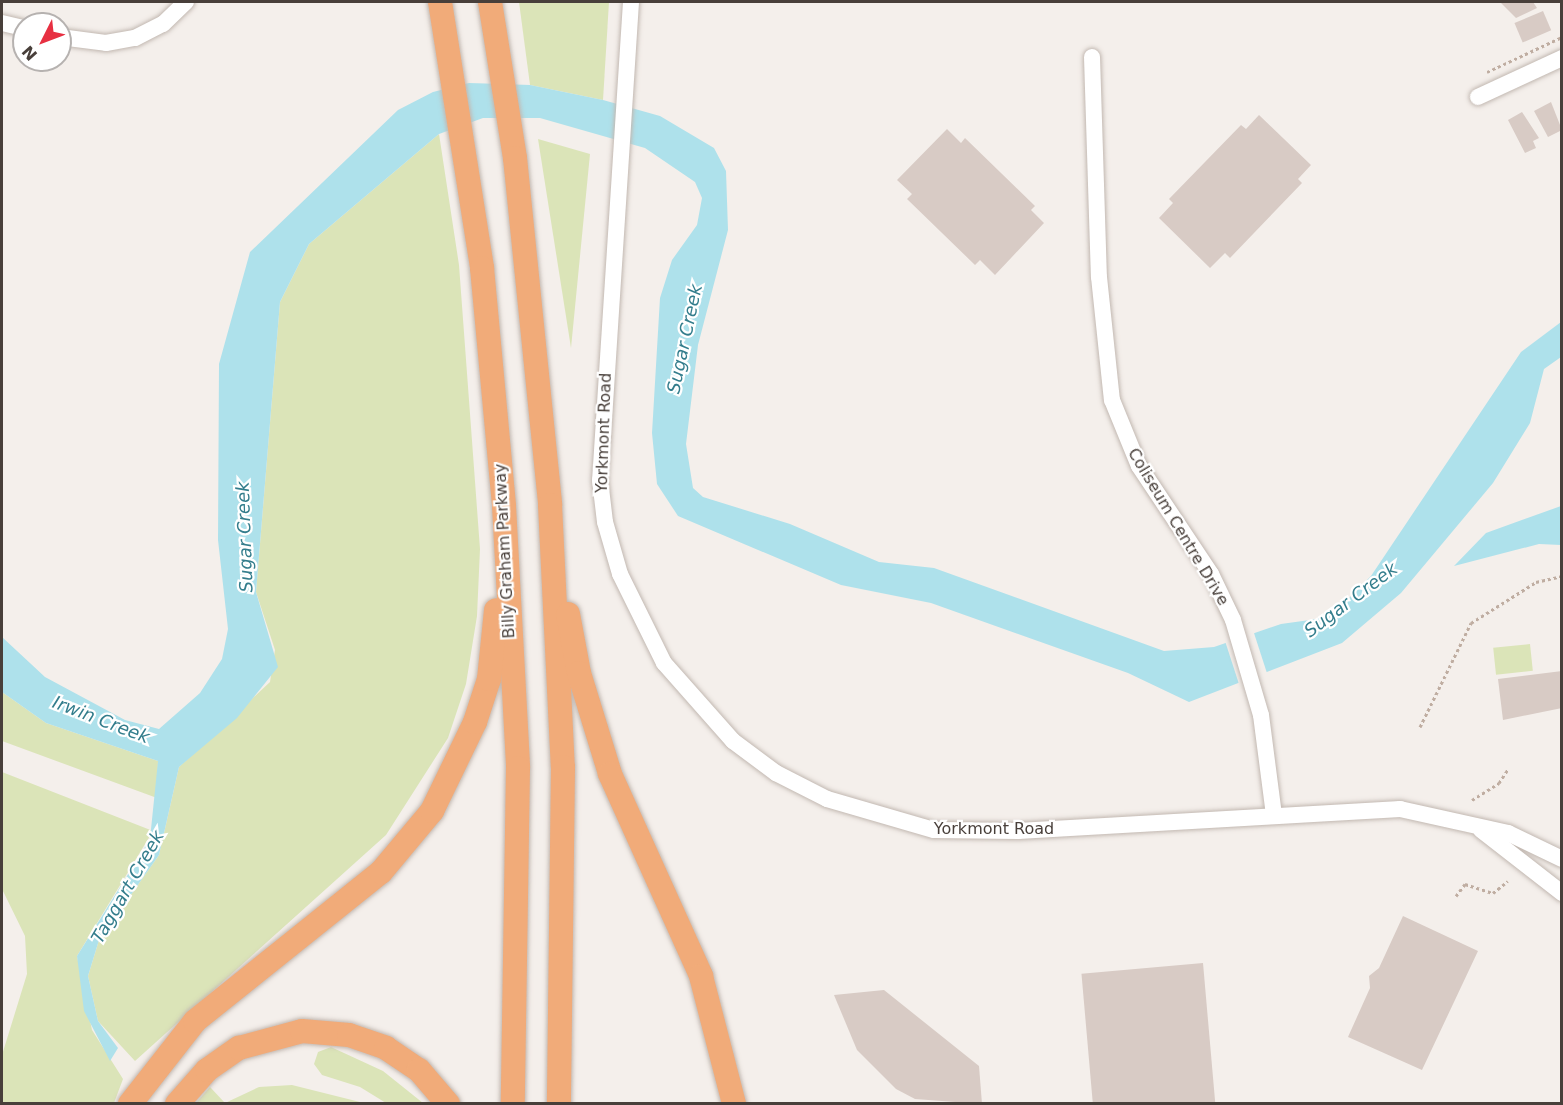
<!DOCTYPE html>
<html>
<head>
<meta charset="utf-8">
<style>
  body { margin:0 }
  #map { position:relative; width:1563px; height:1105px; overflow:hidden; background:#f4efeb; font-family:"DejaVu Sans",sans-serif }
  div>[style] { position:absolute }
  .green>* { inset:0; background:#dbe4b8; transform-origin:0 0 }
  .water>* { inset:0; background:#aee1eb }
  .pier>* { inset:0; background:#f4efeb; transform-origin:0 0 }
  .building>* { inset:0; background:#d8cbc5; transform-origin:0 0 }
  .path>* { height:3px; margin-top:-1.5px; transform-origin:0; background:repeating-linear-gradient(90deg,#bfada1 0 3px,transparent 0 6px) }
  .roads { filter:drop-shadow(0 0 2px #c2b8b1) drop-shadow(0 0 2px #c2b8b1) }
  .minor>* { height:16px; margin:-8px; padding:0 8px; transform-origin:8px; border-radius:8px; background:#fff }
  .highway>* { height:24px; margin:-12px; padding:0 12px; transform-origin:12px; border-radius:12px; background:#f1ab79 }
  span { translate:-50% -50%; white-space:nowrap; text-align:center; line-height:1.15; -webkit-text-stroke:4.5px #fff; paint-order:stroke }
  .street-label { font-size:16px; color:#483f3a }
  .water-label { font-size:18px; color:#337d8c; font-style:italic }
  .frame { position:absolute; inset:0; border:3px solid #483f3a; pointer-events:none }
  .north { position:absolute; left:12px; top:12px; width:60px; height:60px; box-sizing:border-box; background:#fff; border:2px solid #b6b2b0; border-radius:50%; rotate:228deg; font-size:16px; font-weight:700; line-height:24px; text-align:center; color:#483f3a }
  .north::after { content:''; display:block; margin:auto; width:21px; height:27px; background:#e73042; clip-path:polygon(50% 0,100% 100%,50% 72%,0 100%) }
</style>
</head>
<body>
<div id="map">
  <div class="green">
    <i style="clip-path:polygon(519px 2px,609px 2px,603px 100px,530px 85px)"></i>
    <i style="clip-path:polygon(439px 134px,459px 265px,480px 549px,477px 616px,466px 684px,448px 738px,386px 835px,135px 1061px,98px 1021px,88px 976px,99px 940px,159px 855px,179px 767px,270px 682px,275px 650px,256px 592px,280px 302px,309px 244px)"></i>
    <i style="clip-path:polygon(538px 139px,590px 154px,571px 348px)"></i>
    <i style="left:1530px;top:644px;width:27px;height:37px;rotate:84deg"></i>
    <i style="clip-path:polygon(2px 692px,46px 723px,158px 761px,157px 798px,2px 741px)"></i>
    <i style="clip-path:polygon(2px 772px,153px 831px,77px 956px,92px 1030px,123px 1079px,114px 1103px,2px 1103px,2px 1055px,27px 974px,25px 936px,2px 889px)"></i>
    <i style="clip-path:polygon(331px 1047px,383px 1071px,423px 1103px,386px 1103px,360px 1087px,322px 1075px,314px 1064px,318px 1052px)"></i>
    <i style="clip-path:polygon(292px 1085px,364px 1103px,196px 1103px,210px 1087px,225px 1103px,259px 1087px)"></i>
  </div>
  <div class="water">
    <i style="clip-path:polygon(469px 83px,530px 85px,603px 100px,660px 116px,714px 148px,726px 171px,728px 230px,698px 345px,686px 444px,693px 488px,703px 497px,790px 524px,879px 562px,934px 568px,1164px 651px,1214px 647px,1281px 624px,1317px 619px,1347px 600px,1371px 576px,1521px 352px,1561px 322px,1561px 357px,1544px 369px,1530px 423px,1493px 483px,1401px 593px,1342px 643px,1189px 702px,1128px 673px,931px 603px,841px 585px,678px 516px,657px 484px,652px 433px,660px 298px,672px 260px,697px 225px,702px 198px,695px 182px,645px 148px,540px 118px,483px 118px,439px 134px,309px 244px,280px 302px,256px 592px,278px 667px,237px 718px,179px 767px,159px 855px,99px 940px,88px 976px,98px 1021px,118px 1048px,110px 1061px,84px 1011px,77px 956px,150px 839px,158px 761px,46px 723px,2px 692px,2px 637px,45px 677px,125px 720px,159px 729px,200px 693px,222px 659px,228px 629px,218px 540px,219px 364px,250px 252px,398px 110px,433px 92px)"></i>
    <i style="clip-path:polygon(1561px 506px,1561px 545px,1539px 544px,1454px 566px,1486px 533px)"></i>
  </div>
  <div class="pier">
    <i style="left:1253px;top:630px;width:48px;height:30px;rotate:72deg"></i>
  </div>
  <div class="building">
    <i style="clip-path:polygon(1500px 2px,1533px 2px,1537px 8px,1516px 18px)"></i>
    <i style="left:1543px;top:11px;width:21px;height:31px;rotate:67deg"></i>
    <i style="clip-path:polygon(1551px 102px,1562px 130px,1548px 137px,1534px 111px)"></i>
    <i style="clip-path:polygon(1522px 112px,1539px 138px,1533px 141px,1536px 148px,1525px 153px,1508px 120px)"></i>
    <i style="clip-path:polygon(1259px 115px,1311px 165px,1298px 179px,1302px 183px,1230px 258px,1225px 253px,1210px 268px,1159px 218px,1173px 203px,1169px 199px,1241px 125px,1246px 129px)"></i>
    <i style="clip-path:polygon(947px 129px,961px 143px,965px 138px,1035px 206px,1031px 210px,1044px 223px,995px 275px,980px 260px,975px 265px,907px 199px,912px 194px,897px 180px)"></i>
    <i style="clip-path:polygon(1562px 671px,1562px 708px,1503px 720px,1498px 679px)"></i>
    <i style="clip-path:polygon(1403px 916px,1478px 951px,1422px 1070px,1348px 1037px,1370px 988px,1369px 976px,1379px 968px)"></i>
    <i style="left:1203px;top:963px;width:142px;height:122px;rotate:85deg"></i>
    <i style="clip-path:polygon(884px 990px,979px 1066px,982px 1104px,915px 1099px,896px 1089px,857px 1050px,834px 995px)"></i>
  </div>
  <div class="path">
    <i style="left:1487px;top:72px;width:83px;rotate:-25deg"></i>
    <i style="left:1420px;top:727px;width:116px;rotate:-63.9deg"></i>
    <i style="left:1471px;top:623px;width:77px;rotate:-32.2deg"></i>
    <i style="left:1536px;top:582px;width:27px;rotate:-13deg"></i>
    <i style="left:1472px;top:800px;width:32px;rotate:-32deg"></i>
    <i style="left:1499px;top:783px;width:17px;rotate:-57deg"></i>
    <i style="left:1456px;top:896px;width:15px;rotate:-53deg"></i>
    <i style="left:1465px;top:884px;width:29px;rotate:18deg"></i>
    <i style="left:1493px;top:893px;width:19px;rotate:-39deg"></i>
  </div>
  <div class="roads">
    <div class="minor">
      <i style="left:631px;top:2px;width:479px;rotate:93.7deg"></i>
      <i style="left:600px;top:480px;width:42px;rotate:83.2deg"></i>
      <i style="left:605px;top:522px;width:54px;rotate:73.9deg"></i>
      <i style="left:620px;top:574px;width:99px;rotate:63.7deg"></i>
      <i style="left:664px;top:663px;width:104px;rotate:48.5deg"></i>
      <i style="left:733px;top:741px;width:54px;rotate:36.7deg"></i>
      <i style="left:776px;top:773px;width:57px;rotate:27deg"></i>
      <i style="left:827px;top:799px;width:111px;rotate:16.2deg"></i>
      <i style="left:934px;top:830px;width:84px;rotate:0.7deg"></i>
      <i style="left:1018px;top:831px;width:383px;rotate:-3.3deg"></i>
      <i style="left:1400px;top:809px;width:111px;rotate:12.5deg"></i>
      <i style="left:1508px;top:833px;width:60px;rotate:25.7deg"></i>
      <i style="left:2px;top:23px;width:23px;rotate:13deg"></i>
      <i style="left:60px;top:37px;width:46px;rotate:7.4deg"></i>
      <i style="left:106px;top:43px;width:29px;rotate:-10deg"></i>
      <i style="left:135px;top:38px;width:31px;rotate:-27deg"></i>
      <i style="left:163px;top:24px;width:32px;rotate:-44deg"></i>
      <i style="left:1092px;top:57px;width:220px;rotate:88.2deg"></i>
      <i style="left:1099px;top:277px;width:124px;rotate:84deg"></i>
      <i style="left:1112px;top:400px;width:71px;rotate:67.8deg"></i>
      <i style="left:1139px;top:466px;width:130px;rotate:56.3deg"></i>
      <i style="left:1211px;top:574px;width:51px;rotate:64.4deg"></i>
      <i style="left:1233px;top:620px;width:99px;rotate:73.6deg"></i>
      <i style="left:1261px;top:715px;width:101px;rotate:82.6deg"></i>
      <i style="left:1478px;top:97px;width:93px;rotate:-24.9deg"></i>
      <i style="left:1481px;top:830px;width:103px;rotate:37.9deg"></i>
    </div>
    <div class="highway">
      <i style="left:440px;top:2px;width:269px;rotate:81deg"></i>
      <i style="left:482px;top:268px;width:239px;rotate:84.7deg"></i>
      <i style="left:504px;top:506px;width:262px;rotate:86.9deg"></i>
      <i style="left:518px;top:768px;width:336px;rotate:90.9deg"></i>
      <i style="left:490px;top:2px;width:158px;rotate:80.9deg"></i>
      <i style="left:515px;top:158px;width:349px;rotate:84.2deg"></i>
      <i style="left:550px;top:505px;width:262px;rotate:87.2deg"></i>
      <i style="left:563px;top:767px;width:337px;rotate:90.7deg"></i>
      <i style="left:568px;top:614px;width:60px;rotate:79.4deg"></i>
      <i style="left:579px;top:673px;width:106px;rotate:72.9deg"></i>
      <i style="left:610px;top:774px;width:222px;rotate:65.7deg"></i>
      <i style="left:701px;top:976px;width:132px;rotate:75.5deg"></i>
      <i style="left:130px;top:1104px;width:105px;rotate:-51.9deg"></i>
      <i style="left:195px;top:1021px;width:238px;rotate:-38.7deg"></i>
      <i style="left:381px;top:872px;width:80px;rotate:-50.1deg"></i>
      <i style="left:432px;top:811px;width:99px;rotate:-64.2deg"></i>
      <i style="left:475px;top:722px;width:45px;rotate:-72deg"></i>
      <i style="left:489px;top:679px;width:69px;rotate:-84.2deg"></i>
      <i style="left:177px;top:1104px;width:45px;rotate:-48.6deg"></i>
      <i style="left:207px;top:1070px;width:39px;rotate:-35deg"></i>
      <i style="left:239px;top:1048px;width:65px;rotate:-15.1deg"></i>
      <i style="left:302px;top:1031px;width:47px;rotate:4.9deg"></i>
      <i style="left:349px;top:1035px;width:39px;rotate:19deg"></i>
      <i style="left:386px;top:1048px;width:40px;rotate:34deg"></i>
      <i style="left:419px;top:1070px;width:45px;rotate:49.5deg"></i>
    </div>
  </div>
  <div class="street-label">
    <span style="left:604px;top:433px;rotate:-88deg">Yorkmont Road</span>
    <span style="left:1178px;top:527px;rotate:59deg">Coliseum Centre Drive</span>
    <span style="left:505px;top:551px;rotate:-93deg">Billy Graham Parkway</span>
    <span style="left:994px;top:829px">Yorkmont Road</span>
  </div>
  <div class="water-label">
    <span style="left:685px;top:339px;rotate:-78deg">Sugar Creek</span>
    <span style="left:245px;top:537px;rotate:-92deg">Sugar Creek</span>
    <span style="left:1351px;top:600px;rotate:-37deg">Sugar Creek</span>
    <span style="left:101px;top:720px;rotate:21deg">Irwin Creek</span>
    <span style="left:128px;top:887px;rotate:-60deg">Taggart Creek</span>
  </div>
  <div class="frame"></div>
  <div class="north">N</div>
</div>
</body>
</html>
